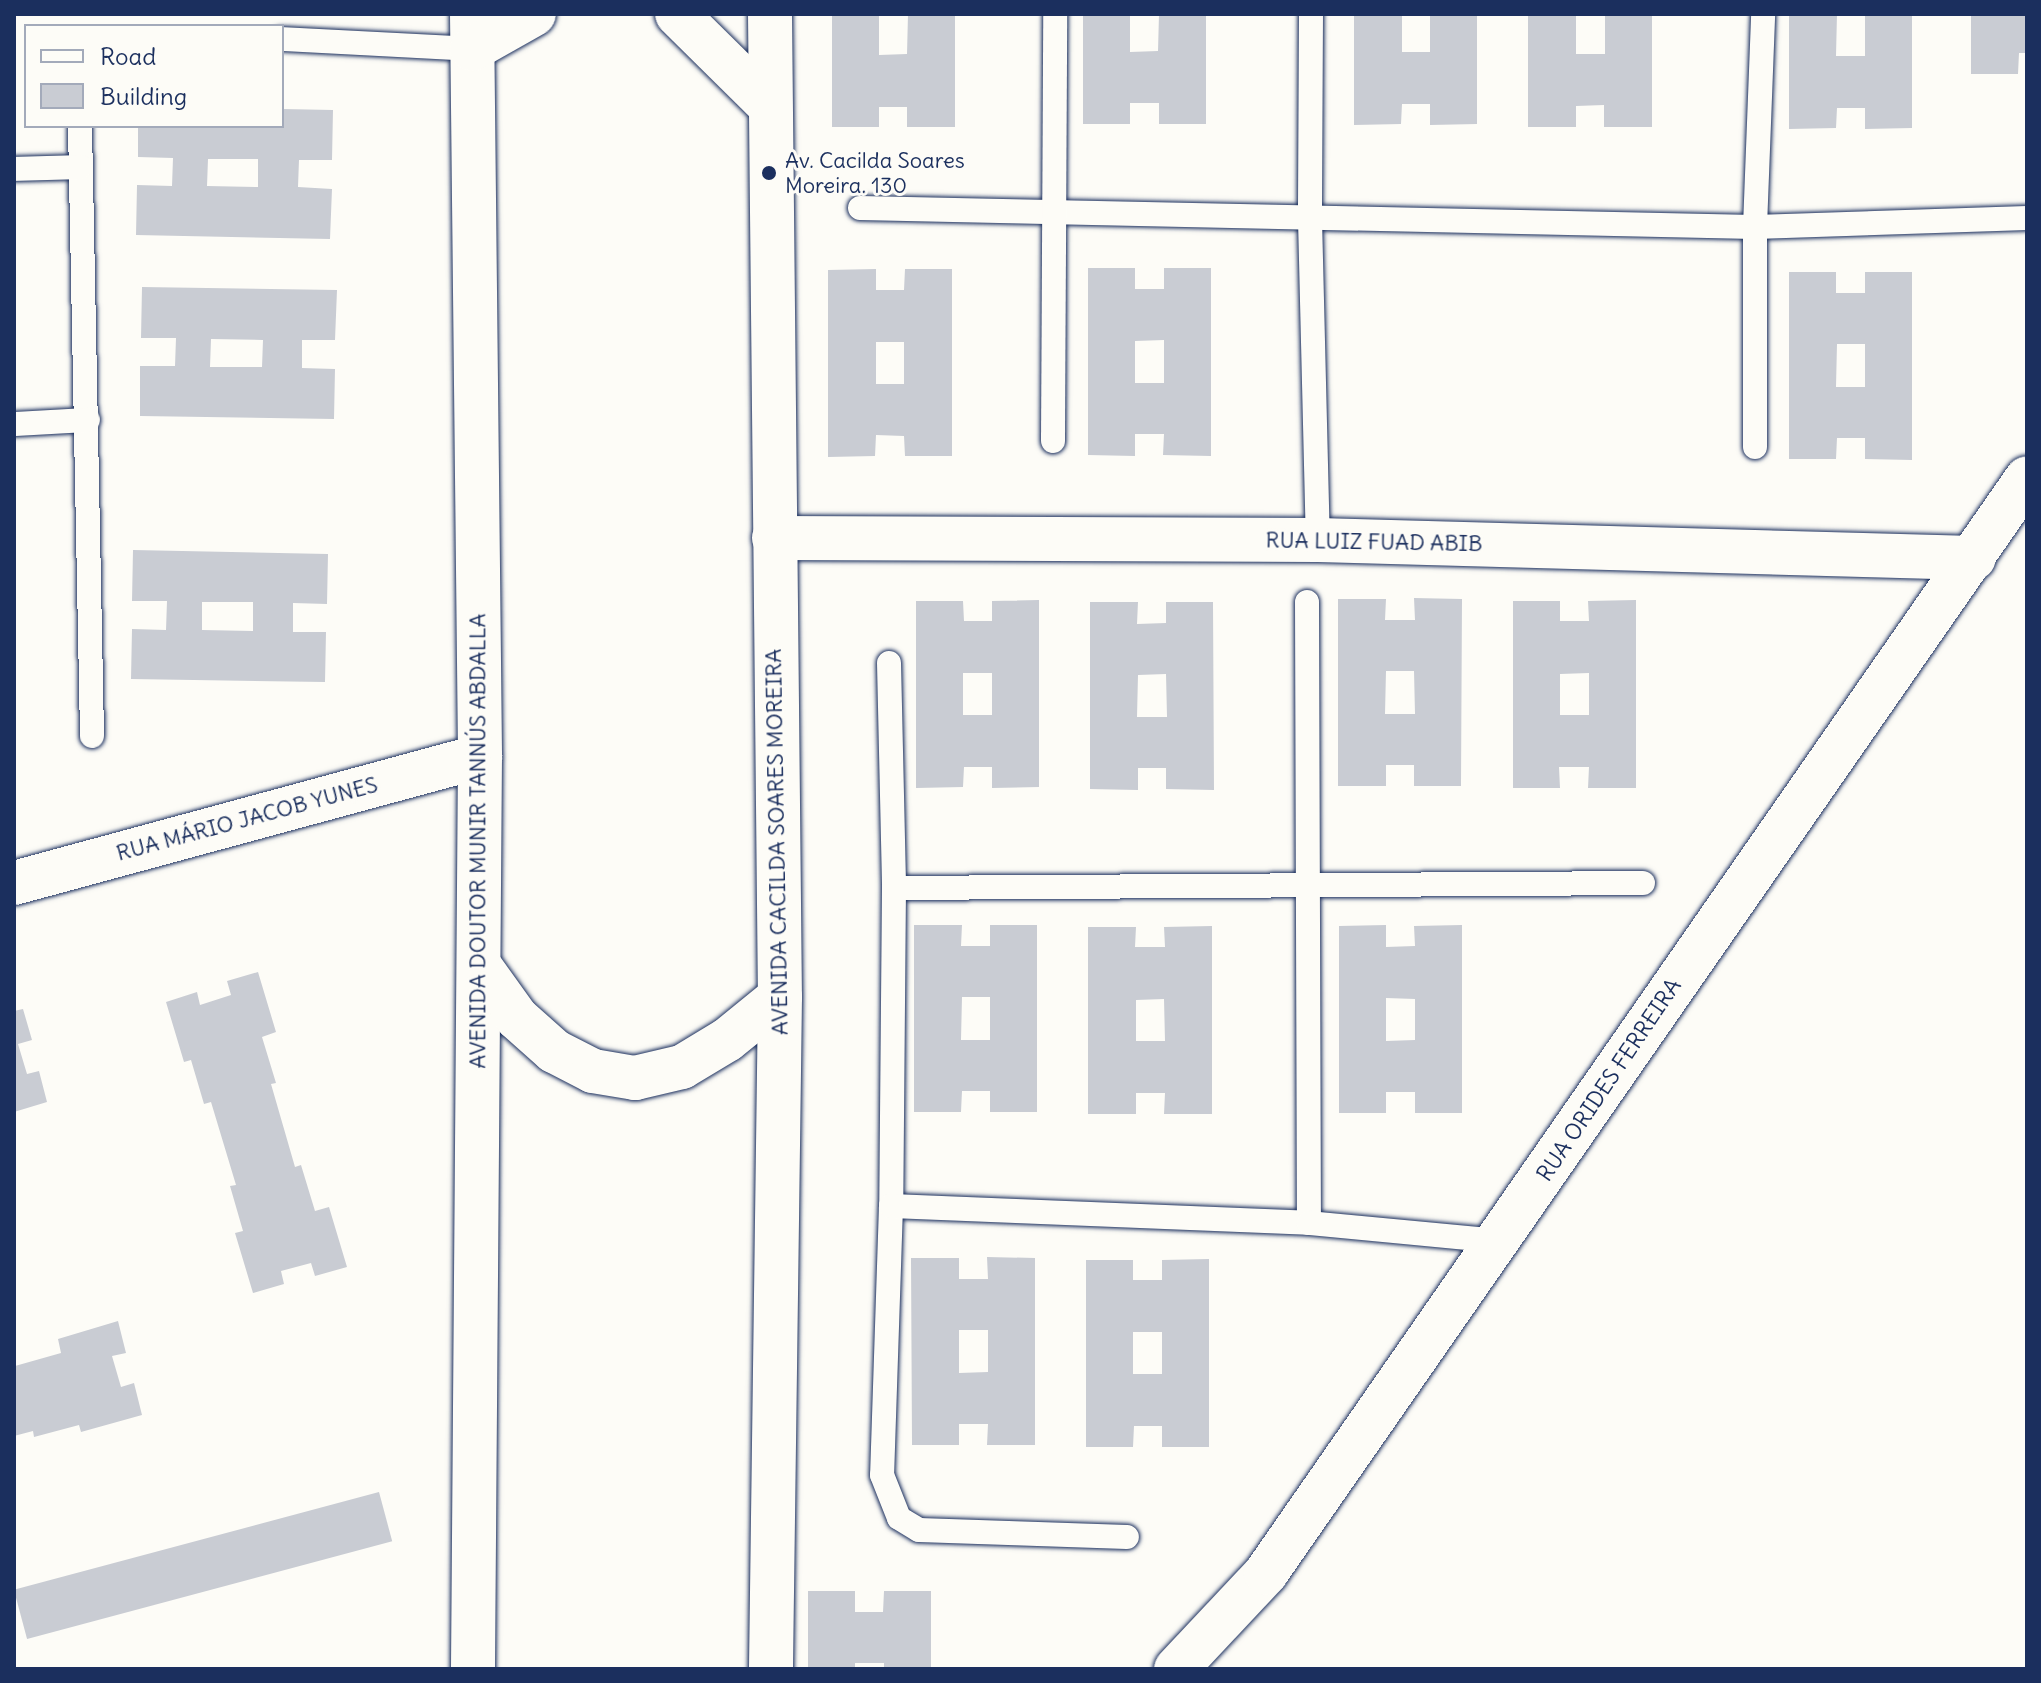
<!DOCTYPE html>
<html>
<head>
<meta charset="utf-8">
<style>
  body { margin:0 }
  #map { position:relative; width:2041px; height:1683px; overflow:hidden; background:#fdfcf7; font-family:Delius,sans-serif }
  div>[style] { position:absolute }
  .building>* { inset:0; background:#c9ccd3; transform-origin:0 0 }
  .roads { filter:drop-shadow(0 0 2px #1b2f5e) drop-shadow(0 0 2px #1b2f5e) }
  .service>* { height:24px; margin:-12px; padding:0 12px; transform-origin:12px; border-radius:12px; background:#fdfcf7 }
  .minor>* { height:44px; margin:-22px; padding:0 22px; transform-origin:22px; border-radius:22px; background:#fdfcf7 }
  .tertiary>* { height:44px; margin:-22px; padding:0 22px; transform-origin:22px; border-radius:22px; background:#fdfcf7 }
  .dots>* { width:22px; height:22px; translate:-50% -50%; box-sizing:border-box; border:4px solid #fdfcf7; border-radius:50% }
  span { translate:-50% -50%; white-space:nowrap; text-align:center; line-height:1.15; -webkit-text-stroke:6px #fdfcf7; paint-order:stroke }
  .poi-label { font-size:22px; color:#1b2f5e }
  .left { translate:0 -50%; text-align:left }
  .street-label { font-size:22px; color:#1b2f5e }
  .frame { position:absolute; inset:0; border:16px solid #1b2f5e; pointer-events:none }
  .legend { position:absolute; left:24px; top:24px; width:260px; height:104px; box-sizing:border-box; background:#fdfcf7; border:2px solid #a3aaba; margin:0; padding:10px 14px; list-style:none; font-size:24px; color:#1b2f5e }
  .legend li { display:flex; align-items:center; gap:16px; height:40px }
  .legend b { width:40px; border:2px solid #a3aaba }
</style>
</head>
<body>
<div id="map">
  <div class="building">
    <i style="clip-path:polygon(832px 14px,879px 14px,879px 55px,907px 54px,908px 14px,955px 14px,955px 127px,907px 127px,907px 107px,879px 107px,879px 127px,832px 127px)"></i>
    <i style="clip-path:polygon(1083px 14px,1130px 14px,1130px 52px,1158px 51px,1159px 14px,1206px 14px,1206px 124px,1159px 124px,1159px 103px,1130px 103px,1130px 124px,1083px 124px)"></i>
    <i style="clip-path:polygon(1354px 14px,1402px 14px,1402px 52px,1430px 52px,1430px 14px,1477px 14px,1477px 124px,1430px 125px,1430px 104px,1402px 104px,1401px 124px,1354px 125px)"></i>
    <i style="clip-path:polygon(1528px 14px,1576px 14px,1576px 54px,1605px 54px,1605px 14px,1652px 14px,1652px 127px,1604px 127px,1604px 105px,1576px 106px,1576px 127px,1528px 127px)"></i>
    <i style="clip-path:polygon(1789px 14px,1837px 14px,1836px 56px,1865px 56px,1865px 14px,1912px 14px,1912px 128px,1865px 129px,1865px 108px,1837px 108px,1836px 128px,1789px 129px)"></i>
    <i style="clip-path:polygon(1971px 14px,2027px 14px,2027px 53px,2019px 53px,2018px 74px,1971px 74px)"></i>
    <i style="clip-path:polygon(evenodd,282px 109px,333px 110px,332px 160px,299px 160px,298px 187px,332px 189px,330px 239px,136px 235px,137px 185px,172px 186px,173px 158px,138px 157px,138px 126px,282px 126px,282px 109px,208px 159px,258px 159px,258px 187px,207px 186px,208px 159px)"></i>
    <i style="clip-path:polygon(evenodd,1088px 268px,1135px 268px,1135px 289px,1164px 289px,1164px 268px,1211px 268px,1211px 456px,1163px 455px,1164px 434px,1135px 434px,1135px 456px,1088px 455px,1088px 268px,1164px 340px,1164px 383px,1135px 383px,1135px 341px,1164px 340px)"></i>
    <i style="clip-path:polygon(evenodd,876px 269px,876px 290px,904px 290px,905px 269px,952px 269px,952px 456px,905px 456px,904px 436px,876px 435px,875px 456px,828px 457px,828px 270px,876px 269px,876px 342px,904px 342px,904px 384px,876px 384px,876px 342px)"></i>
    <i style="clip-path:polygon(evenodd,1789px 272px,1836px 272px,1836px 293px,1865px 293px,1865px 272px,1912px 272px,1912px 460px,1865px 459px,1865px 438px,1837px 438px,1836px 459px,1789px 459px,1789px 272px,1837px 344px,1865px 344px,1865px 387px,1836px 387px,1837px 344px)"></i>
    <i style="clip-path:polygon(evenodd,142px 287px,337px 290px,335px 340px,302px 340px,302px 368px,335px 369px,334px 419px,140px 416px,140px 366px,175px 366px,176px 338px,141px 338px,142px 287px,211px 339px,263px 340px,262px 367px,210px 367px,211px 339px)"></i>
    <i style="clip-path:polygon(evenodd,133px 550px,328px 554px,327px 604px,293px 603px,293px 632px,326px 632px,325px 682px,131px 679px,132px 629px,166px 630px,167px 601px,132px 601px,133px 550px,202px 602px,253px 602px,253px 631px,202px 630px,202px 602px)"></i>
    <i style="clip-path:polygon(evenodd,1414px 598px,1462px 599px,1461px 786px,1414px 786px,1414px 765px,1386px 765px,1386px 786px,1338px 786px,1338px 599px,1386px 599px,1385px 620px,1415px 620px,1414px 598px,1386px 671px,1414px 671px,1415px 714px,1385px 714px,1386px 671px)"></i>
    <i style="clip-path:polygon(evenodd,1039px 600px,1039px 787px,992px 788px,992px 767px,964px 767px,963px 787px,916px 788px,916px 601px,963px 601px,964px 621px,992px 621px,992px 601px,1039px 600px,963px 673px,992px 673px,992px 715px,963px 715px,963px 673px)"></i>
    <i style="clip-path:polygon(evenodd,1636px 600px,1636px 788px,1588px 788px,1589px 767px,1559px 767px,1560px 788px,1513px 788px,1513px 601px,1560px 601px,1560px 621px,1589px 621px,1588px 601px,1636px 600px,1589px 673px,1589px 715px,1560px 715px,1560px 674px,1589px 673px)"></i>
    <i style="clip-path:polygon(evenodd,1090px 602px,1138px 602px,1137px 624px,1166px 623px,1166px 602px,1213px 602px,1214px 790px,1166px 789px,1166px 768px,1138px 768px,1138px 790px,1090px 789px,1090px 602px,1166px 674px,1167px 717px,1137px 717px,1138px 675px,1166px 674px)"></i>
    <i style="clip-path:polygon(evenodd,914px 925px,962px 925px,961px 946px,990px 946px,990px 925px,1037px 925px,1037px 1112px,990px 1112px,990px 1091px,962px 1091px,961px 1112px,914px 1112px,914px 925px,962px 997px,990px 997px,990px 1040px,961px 1040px,962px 997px)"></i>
    <i style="clip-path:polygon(evenodd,1386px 925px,1386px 947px,1415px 946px,1414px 926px,1462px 925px,1462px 1113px,1415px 1113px,1415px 1092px,1386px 1092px,1386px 1113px,1339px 1113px,1339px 926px,1386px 925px,1386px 998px,1415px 999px,1415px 1040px,1386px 1041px,1386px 998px)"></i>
    <i style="clip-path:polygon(evenodd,1212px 926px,1212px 1114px,1164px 1114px,1165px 1093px,1136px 1093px,1136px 1114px,1088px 1114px,1088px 927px,1136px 927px,1135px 947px,1165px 947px,1164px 927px,1212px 926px,1164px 999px,1165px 1041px,1136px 1041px,1136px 1000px,1164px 999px)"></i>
    <i style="clip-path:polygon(258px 972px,276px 1032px,262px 1037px,276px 1083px,271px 1084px,295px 1167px,301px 1165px,315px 1211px,329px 1207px,347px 1267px,315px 1276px,311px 1263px,281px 1271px,284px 1284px,253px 1293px,235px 1233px,243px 1231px,230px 1186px,236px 1185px,211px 1102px,204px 1104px,191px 1060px,184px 1062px,166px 1002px,197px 992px,200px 1005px,231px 995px,227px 981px)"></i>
    <i style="clip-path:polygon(23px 1009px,32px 1040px,18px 1044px,27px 1074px,39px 1071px,47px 1102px,14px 1112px,14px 1011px)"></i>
    <i style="clip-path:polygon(evenodd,987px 1257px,1035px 1258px,1035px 1445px,987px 1445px,988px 1424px,959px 1424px,959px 1445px,912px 1445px,911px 1258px,959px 1258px,959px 1279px,988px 1279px,987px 1257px,959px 1330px,988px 1330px,988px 1372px,959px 1373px,959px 1330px)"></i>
    <i style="clip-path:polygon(evenodd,1209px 1259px,1209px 1447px,1162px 1447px,1162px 1426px,1134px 1426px,1133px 1447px,1086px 1447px,1086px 1260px,1133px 1260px,1133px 1280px,1162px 1280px,1162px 1260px,1209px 1259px,1133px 1332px,1162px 1332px,1162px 1374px,1133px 1374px,1133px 1332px)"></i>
    <i style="clip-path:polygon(118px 1321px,126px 1353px,112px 1356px,121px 1387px,134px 1383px,142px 1415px,81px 1432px,79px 1425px,34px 1437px,33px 1431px,14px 1436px,15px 1366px,61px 1353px,58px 1339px)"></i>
    <i style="left:379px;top:1492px;width:51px;height:378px;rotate:75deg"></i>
    <i style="clip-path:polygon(808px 1591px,855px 1591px,855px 1612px,883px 1612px,884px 1591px,931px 1591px,931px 1669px,884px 1669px,884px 1663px,855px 1663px,855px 1669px,808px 1669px)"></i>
  </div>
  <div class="roads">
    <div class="service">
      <i style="left:1311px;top:14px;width:205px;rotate:90.3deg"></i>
      <i style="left:1310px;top:219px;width:321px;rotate:88.6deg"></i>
      <i style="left:282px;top:39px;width:190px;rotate:3deg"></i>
      <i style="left:80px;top:126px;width:610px;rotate:88.87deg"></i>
      <i style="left:14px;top:169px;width:66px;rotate:-1.7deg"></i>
      <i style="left:860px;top:208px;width:895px;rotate:1.22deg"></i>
      <i style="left:1755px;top:227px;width:272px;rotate:-1.9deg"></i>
      <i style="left:14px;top:424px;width:74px;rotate:-3.1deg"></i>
      <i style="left:1053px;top:441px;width:427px;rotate:-89.7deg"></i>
      <i style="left:1755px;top:447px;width:220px;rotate:-90deg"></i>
      <i style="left:1755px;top:227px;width:213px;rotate:-87.8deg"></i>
      <i style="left:1307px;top:602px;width:621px;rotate:89.82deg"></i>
      <i style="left:889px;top:663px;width:225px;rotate:88.7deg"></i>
      <i style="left:894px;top:888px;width:318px;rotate:90.5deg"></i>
      <i style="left:891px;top:1206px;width:269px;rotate:91.9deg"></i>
      <i style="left:882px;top:1475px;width:46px;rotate:68.4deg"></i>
      <i style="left:899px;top:1518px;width:23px;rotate:31deg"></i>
      <i style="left:919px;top:1530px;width:208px;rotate:1.9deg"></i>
      <i style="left:894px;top:888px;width:749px;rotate:-0.38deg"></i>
      <i style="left:891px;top:1206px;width:418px;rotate:2.3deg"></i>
      <i style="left:1309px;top:1223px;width:192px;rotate:5.4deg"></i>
    </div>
    <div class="minor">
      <i style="left:774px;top:538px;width:544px;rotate:0.21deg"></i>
      <i style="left:1318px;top:540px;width:656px;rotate:1.57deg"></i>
      <i style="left:14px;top:883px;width:483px;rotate:-15.2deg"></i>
    </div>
    <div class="tertiary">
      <i style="left:472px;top:14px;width:742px;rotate:89.38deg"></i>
      <i style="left:480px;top:756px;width:913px;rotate:90.44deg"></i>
      <i style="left:677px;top:14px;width:129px;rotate:44.7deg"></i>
      <i style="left:770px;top:14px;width:983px;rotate:89.42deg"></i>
      <i style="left:780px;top:997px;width:672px;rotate:90.77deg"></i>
      <i style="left:472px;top:49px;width:71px;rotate:-29.4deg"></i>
      <i style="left:479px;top:965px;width:65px;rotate:54.4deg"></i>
      <i style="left:517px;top:1018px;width:50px;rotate:41.7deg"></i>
      <i style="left:554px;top:1051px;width:44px;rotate:27.1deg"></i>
      <i style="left:593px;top:1071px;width:43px;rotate:9.5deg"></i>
      <i style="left:635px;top:1078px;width:48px;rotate:-13.2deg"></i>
      <i style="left:682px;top:1067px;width:52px;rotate:-31deg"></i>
      <i style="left:727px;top:1040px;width:68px;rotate:-39.1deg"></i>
      <i style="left:1176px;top:1669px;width:132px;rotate:-46.8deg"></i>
      <i style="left:1266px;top:1573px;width:1333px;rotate:-55.2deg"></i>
    </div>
  </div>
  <div class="dots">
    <i style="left:769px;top:173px;background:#1b2f5e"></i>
  </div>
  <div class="poi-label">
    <span class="left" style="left:785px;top:173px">Av. Cacilda Soares<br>Moreira. 130</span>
  </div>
  <div class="street-label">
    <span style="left:1374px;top:542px;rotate:1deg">RUA LUIZ FUAD ABIB</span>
    <span style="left:247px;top:819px;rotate:-15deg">RUA MÁRIO JACOB YUNES</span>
    <span style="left:478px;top:841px;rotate:-90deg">AVENIDA DOUTOR MUNIR TANNÚS ABDALLA</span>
    <span style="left:777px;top:842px;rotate:-91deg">AVENIDA CACILDA SOARES MOREIRA</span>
    <span style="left:1609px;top:1080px;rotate:-56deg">RUA ORIDES FERREIRA</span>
  </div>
  <div class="frame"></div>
  <ul class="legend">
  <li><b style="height:10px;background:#fdfcf7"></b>Road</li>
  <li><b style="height:22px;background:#c9ccd3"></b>Building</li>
  </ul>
</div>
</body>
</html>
